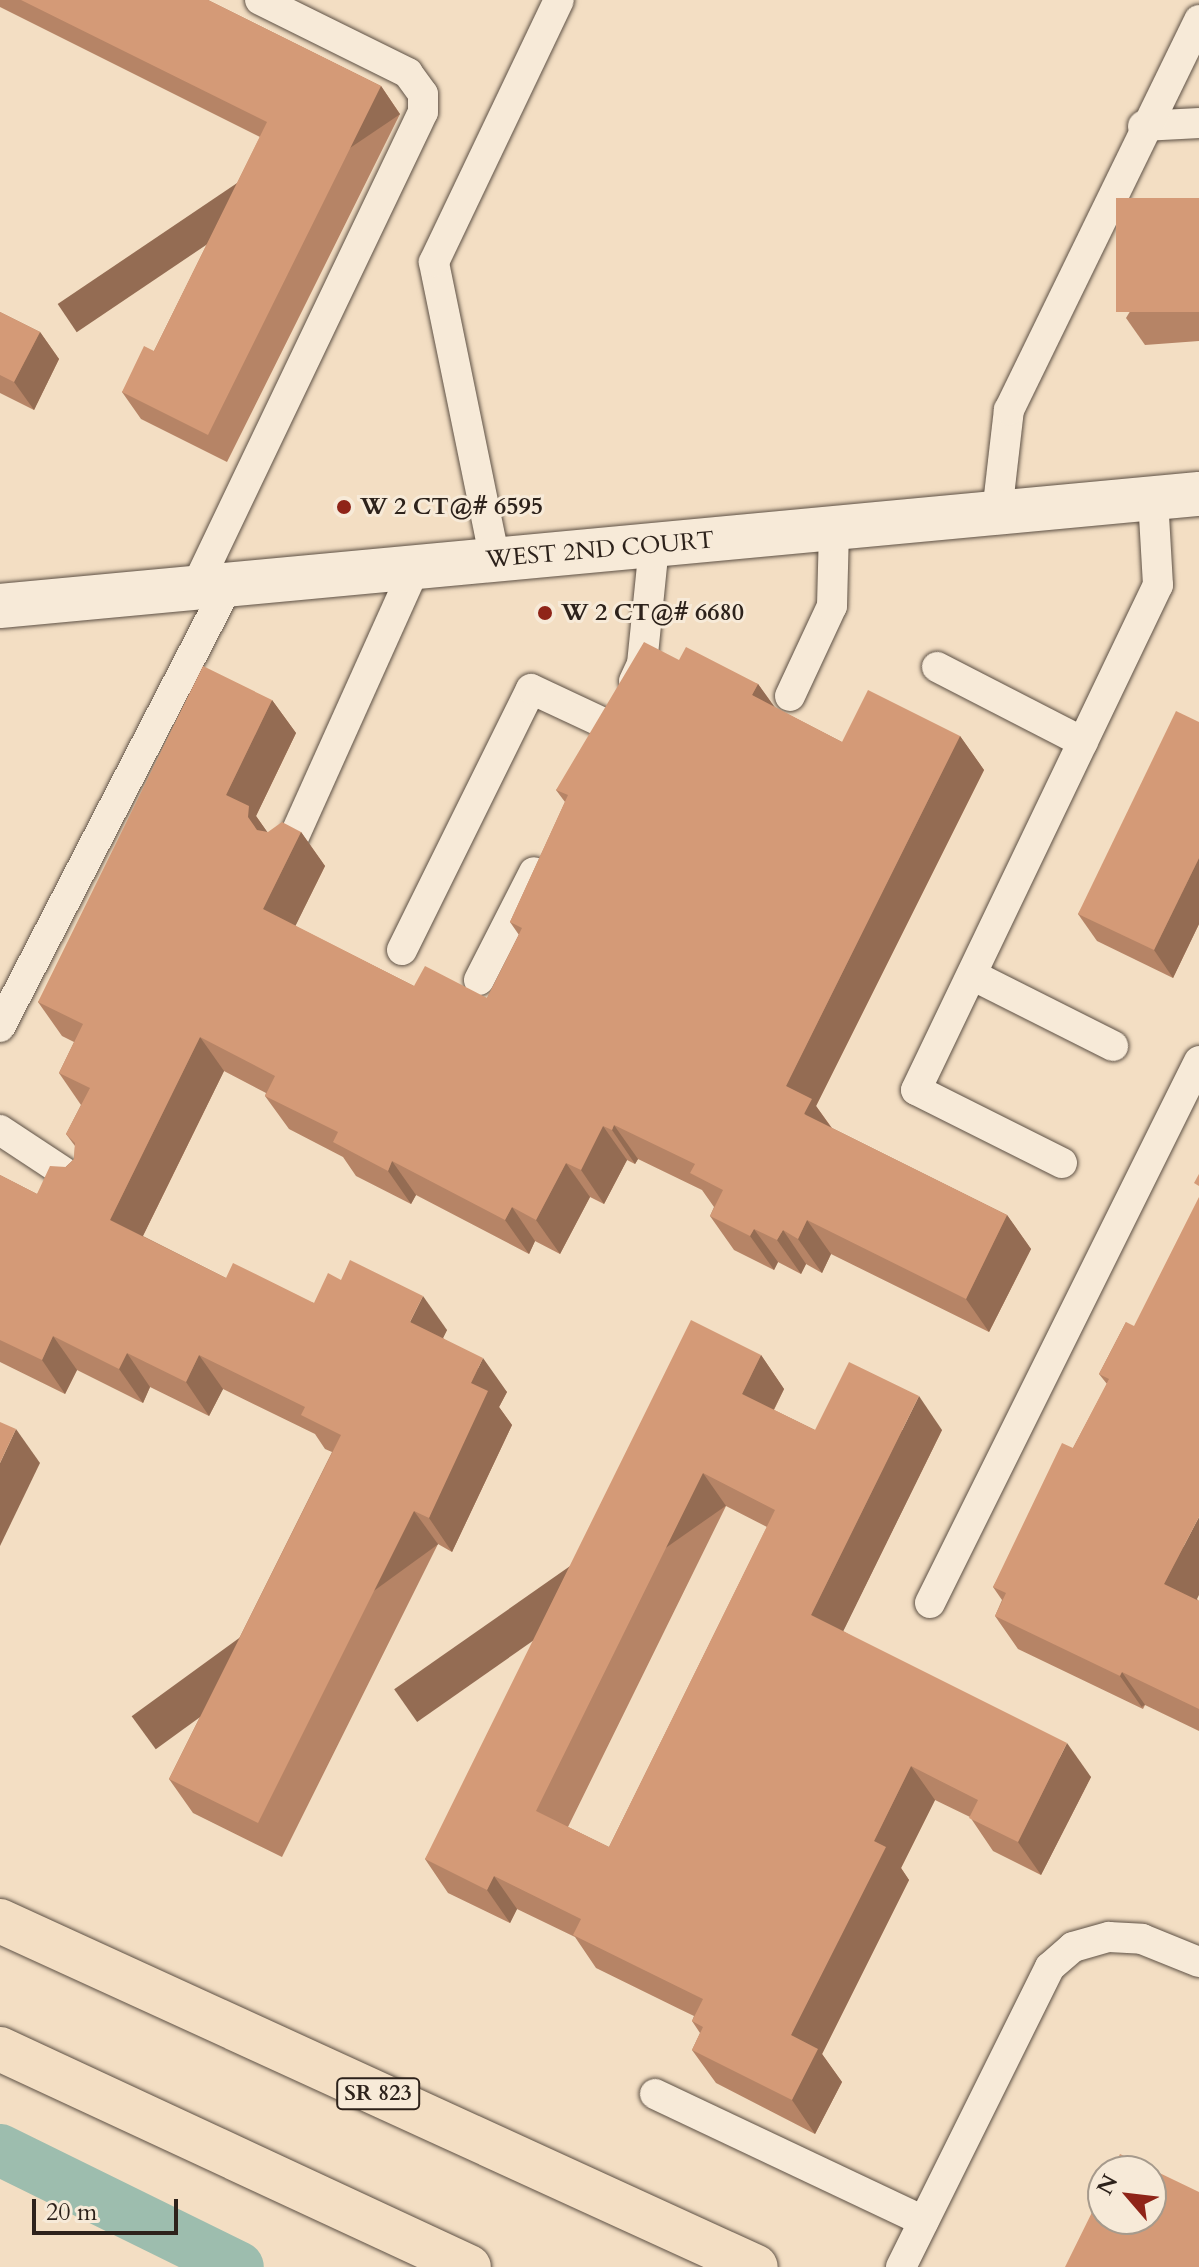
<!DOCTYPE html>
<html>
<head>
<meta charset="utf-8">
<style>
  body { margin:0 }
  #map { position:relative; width:1199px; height:2267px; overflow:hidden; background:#f3dec3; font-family:Cardo,serif }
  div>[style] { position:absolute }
  .canal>* { height:52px; margin:-26px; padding:0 26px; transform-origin:26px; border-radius:26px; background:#9dbdae }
  .roads { filter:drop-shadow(0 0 2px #5e5145) drop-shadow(0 0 2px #5e5145) }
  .service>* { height:30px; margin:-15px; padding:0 15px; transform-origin:15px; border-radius:15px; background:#f7ead8 }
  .secondary>* { height:44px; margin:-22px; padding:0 22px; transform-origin:22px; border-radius:22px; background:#f7ead8 }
  .primary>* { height:44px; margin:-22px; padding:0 22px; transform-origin:22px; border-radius:22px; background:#f3dec3 }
  .wall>* { inset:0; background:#b68466 }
  .shaded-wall>* { inset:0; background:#946c53; transform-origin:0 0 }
  .building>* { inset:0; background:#d49a77; transform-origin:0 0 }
  .dots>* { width:22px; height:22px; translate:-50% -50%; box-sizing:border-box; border:4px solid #f7ead8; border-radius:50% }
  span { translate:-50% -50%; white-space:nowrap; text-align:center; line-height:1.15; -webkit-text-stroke:6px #f7ead8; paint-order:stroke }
  .shield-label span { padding:2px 6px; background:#f7ead8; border:2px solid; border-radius:6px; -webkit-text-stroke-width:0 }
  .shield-label { font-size:22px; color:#2d221b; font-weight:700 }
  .poi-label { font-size:24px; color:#2d221b; font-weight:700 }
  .left { translate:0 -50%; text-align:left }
  .street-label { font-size:24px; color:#2d221b }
  .north { position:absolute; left:1087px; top:2155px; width:80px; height:80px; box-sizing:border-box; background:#f7ead8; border:2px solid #a69a8c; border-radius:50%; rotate:298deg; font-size:22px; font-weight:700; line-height:32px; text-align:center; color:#2d221b }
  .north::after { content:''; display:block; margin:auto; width:28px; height:36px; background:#8f2418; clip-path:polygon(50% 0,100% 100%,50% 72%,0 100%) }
  .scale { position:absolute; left:32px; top:2199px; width:146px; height:36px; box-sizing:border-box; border:4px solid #2d221b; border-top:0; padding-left:10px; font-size:24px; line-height:28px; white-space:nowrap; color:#2d221b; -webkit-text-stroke:6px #f7ead8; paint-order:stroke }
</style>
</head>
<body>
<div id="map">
  <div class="canal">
    <i style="left:0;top:2150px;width:265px;rotate:26.2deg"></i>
  </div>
  <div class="roads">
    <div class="service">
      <i style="left:1143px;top:126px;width:56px;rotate:-3.1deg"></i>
      <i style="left:997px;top:513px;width:104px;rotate:-83.4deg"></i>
      <i style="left:1009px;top:410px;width:434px;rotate:-64deg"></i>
      <i style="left:495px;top:560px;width:304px;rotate:-101.6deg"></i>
      <i style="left:434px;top:262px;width:290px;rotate:-64.5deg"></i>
      <i style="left:196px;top:587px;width:526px;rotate:-64.46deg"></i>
      <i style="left:423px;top:112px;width:18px;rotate:-90deg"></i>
      <i style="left:423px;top:94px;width:26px;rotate:-126deg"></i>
      <i style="left:408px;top:73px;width:165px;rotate:-153.7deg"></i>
      <i style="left:937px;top:667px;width:164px;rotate:27.2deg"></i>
      <i style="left:634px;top:681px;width:19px;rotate:-65deg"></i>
      <i style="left:642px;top:664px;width:120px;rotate:-84.2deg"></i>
      <i style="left:790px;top:696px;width:99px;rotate:-65deg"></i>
      <i style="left:832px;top:606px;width:77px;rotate:-88.5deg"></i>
      <i style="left:289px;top:848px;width:307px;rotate:-65.8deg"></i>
      <i style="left:402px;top:950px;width:291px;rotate:-63.7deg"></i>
      <i style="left:531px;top:689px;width:87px;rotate:25.1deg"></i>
      <i style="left:972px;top:975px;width:158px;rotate:26.7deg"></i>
      <i style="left:479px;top:980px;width:121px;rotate:-63deg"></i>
      <i style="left:0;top:1027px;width:497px;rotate:-62.7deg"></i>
      <i style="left:0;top:1130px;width:98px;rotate:33.4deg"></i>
      <i style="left:1062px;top:1163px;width:163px;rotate:-153.4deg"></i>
      <i style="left:916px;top:1090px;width:560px;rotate:-64.4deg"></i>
      <i style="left:1158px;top:585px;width:86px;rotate:-93.3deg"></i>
      <i style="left:930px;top:1603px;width:605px;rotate:-63.6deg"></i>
      <i style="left:655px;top:2094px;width:297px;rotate:25.3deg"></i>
      <i style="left:901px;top:2267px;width:335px;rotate:-63.6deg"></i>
      <i style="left:1050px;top:1967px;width:30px;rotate:-41deg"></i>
      <i style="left:1073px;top:1947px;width:37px;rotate:-16deg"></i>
      <i style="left:1109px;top:1937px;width:33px;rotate:3deg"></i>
      <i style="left:1142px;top:1939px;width:61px;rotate:22deg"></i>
    </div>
    <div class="secondary">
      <i style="left:0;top:606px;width:1204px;rotate:-5.34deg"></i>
    </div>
    <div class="primary">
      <i style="left:0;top:1921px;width:831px;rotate:24.59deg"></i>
      <i style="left:0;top:2049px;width:517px;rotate:24.93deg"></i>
    </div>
  </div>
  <div class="wall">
    <i style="clip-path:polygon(0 0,208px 0,381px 86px,400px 114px,227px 462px,141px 419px,122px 392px,154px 351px,260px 137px,0 7px)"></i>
    <i style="clip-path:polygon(1199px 198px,1199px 341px,1145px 345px,1126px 318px)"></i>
    <i style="clip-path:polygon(0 312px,40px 332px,59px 359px,34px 410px,0 393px)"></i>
    <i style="clip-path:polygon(679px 660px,758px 684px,774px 707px,842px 742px,960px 736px,984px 770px,816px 1106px,832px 1128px,1007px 1215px,1031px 1249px,989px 1332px,831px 1254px,822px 1273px,806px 1264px,801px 1274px,778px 1262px,774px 1270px,734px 1250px,710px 1216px,714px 1207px,702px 1190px,638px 1159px,635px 1164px,627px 1160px,604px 1204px,590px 1197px,560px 1254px,535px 1241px,529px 1254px,416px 1195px,411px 1204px,356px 1176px,343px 1157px,289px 1129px,265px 1096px,266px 1093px,224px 1071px,143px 1236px,226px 1278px,314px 1303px,447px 1330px,443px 1338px,507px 1392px,499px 1407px,512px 1425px,452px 1552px,438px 1544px,282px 1857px,193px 1813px,169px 1779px,332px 1452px,325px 1449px,315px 1434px,223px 1389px,209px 1416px,150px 1387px,143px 1403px,77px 1370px,65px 1394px,0 1362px,0 1175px,37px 1194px,74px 1159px,75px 1146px,66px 1134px,81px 1105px,59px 1073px,74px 1042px,62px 1036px,38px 1002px,272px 700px,296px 733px,256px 816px,267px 832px,301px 832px,325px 866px,295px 926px,414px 986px,487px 998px,519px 935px,510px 922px,565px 802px,556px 790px)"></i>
    <i style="clip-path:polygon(1199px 722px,1199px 924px,1173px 978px,1097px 941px,1078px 914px)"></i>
    <i style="clip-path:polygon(1126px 1322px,1197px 1599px,1199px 1601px,1199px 1731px,1145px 1705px,1143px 1709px,1018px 1649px,995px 1616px,1002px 1600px,993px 1587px,1073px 1448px,1107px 1384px,1099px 1374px)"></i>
    <i style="clip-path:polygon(evenodd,761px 1355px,784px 1389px,774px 1410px,815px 1430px,942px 1430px,843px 1631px,1091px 1777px,1041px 1875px,993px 1851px,970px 1817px,935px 1800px,901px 1868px,909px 1880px,822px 2054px,842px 2082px,815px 2134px,716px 2083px,692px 2050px,700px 2033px,692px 2021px,694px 2016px,596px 1968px,575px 1937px,517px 1909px,510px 1923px,448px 1893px,425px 1859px,761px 1355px,726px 1506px,767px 1527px,609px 1847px,568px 1827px,726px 1506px)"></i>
  </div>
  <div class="shaded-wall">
    <i style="left:381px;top:86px;width:34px;height:390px;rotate:56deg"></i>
    <i style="clip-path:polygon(40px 332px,59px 359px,34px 410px,14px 382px)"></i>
    <i style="clip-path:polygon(758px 684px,782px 717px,752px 695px)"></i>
    <i style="clip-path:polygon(272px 700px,296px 733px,256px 816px,273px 840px,271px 851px,226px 795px)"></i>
    <i style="clip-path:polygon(960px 736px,984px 770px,816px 1106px,835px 1133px,828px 1148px,786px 1086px)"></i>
    <i style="clip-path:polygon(301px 832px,325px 866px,287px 943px,263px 909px)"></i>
    <i style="clip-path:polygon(1199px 858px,1199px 924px,1173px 978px,1154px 950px)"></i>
    <i style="clip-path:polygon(200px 1037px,224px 1071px,134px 1254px,110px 1220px)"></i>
    <i style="clip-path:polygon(614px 1125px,638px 1159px,635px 1164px,612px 1130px)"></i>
    <i style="clip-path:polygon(603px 1126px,627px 1160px,604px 1204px,581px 1170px)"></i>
    <i style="clip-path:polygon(392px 1161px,416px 1195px,411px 1204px,388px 1171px)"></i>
    <i style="clip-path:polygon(566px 1163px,590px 1197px,560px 1254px,536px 1220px)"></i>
    <i style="clip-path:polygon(512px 1207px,535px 1241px,529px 1254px,505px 1220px)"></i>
    <i style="clip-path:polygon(1007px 1215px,1031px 1249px,989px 1332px,966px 1299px)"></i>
    <i style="clip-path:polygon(807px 1220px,831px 1254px,822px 1273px,798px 1239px)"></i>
    <i style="clip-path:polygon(754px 1229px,778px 1262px,774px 1270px,750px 1236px)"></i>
    <i style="clip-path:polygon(783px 1230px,806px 1264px,801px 1274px,777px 1240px)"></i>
    <i style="clip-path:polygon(423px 1296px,447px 1330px,434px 1356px,410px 1322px)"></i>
    <i style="clip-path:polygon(53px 1336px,77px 1370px,65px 1394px,42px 1360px)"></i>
    <i style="clip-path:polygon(127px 1353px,150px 1387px,143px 1403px,119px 1369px)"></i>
    <i style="clip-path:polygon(199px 1355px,223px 1389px,209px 1416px,186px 1382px)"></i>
    <i style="clip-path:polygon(761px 1355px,784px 1389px,765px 1427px,742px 1394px)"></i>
    <i style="clip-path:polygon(483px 1358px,507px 1392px,499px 1407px,512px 1425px,452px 1552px,429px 1518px,471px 1383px)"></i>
    <i style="clip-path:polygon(919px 1396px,942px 1430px,835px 1648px,811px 1615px)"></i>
    <i style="clip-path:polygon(16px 1429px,40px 1463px,0 1546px,0 1463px)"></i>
    <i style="left:703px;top:1473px;width:40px;height:377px;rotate:55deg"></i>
    <i style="left:414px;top:1511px;width:41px;height:349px;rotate:54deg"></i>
    <i style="clip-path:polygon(1199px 1517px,1199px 1595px,1188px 1617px,1164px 1584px)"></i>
    <i style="left:1122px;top:1672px;width:40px;height:4px;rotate:55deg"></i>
    <i style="clip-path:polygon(1067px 1743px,1091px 1777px,1041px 1875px,1018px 1842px)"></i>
    <i style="clip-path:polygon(911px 1766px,935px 1800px,901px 1868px,909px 1880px,822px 2054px,842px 2082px,815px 2134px,792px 2100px,791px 2035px,874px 1841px)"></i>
    <i style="clip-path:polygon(494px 1876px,517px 1909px,510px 1923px,487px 1890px)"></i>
  </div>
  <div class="building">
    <i style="clip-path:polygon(21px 0,208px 0,381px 86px,208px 435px,122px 392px,144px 346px,154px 351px,267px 122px)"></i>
    <i style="left:1199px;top:198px;width:114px;height:83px;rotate:90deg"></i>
    <i style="clip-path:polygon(0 312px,40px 332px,14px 382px,0 375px)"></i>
    <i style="clip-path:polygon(644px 642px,679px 660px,686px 647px,758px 684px,752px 695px,842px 742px,868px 690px,960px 736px,786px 1086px,812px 1099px,804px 1114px,1007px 1215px,966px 1299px,807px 1220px,798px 1239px,783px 1230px,777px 1240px,754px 1229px,750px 1236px,710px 1216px,723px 1190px,690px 1173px,695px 1164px,614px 1125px,612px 1130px,603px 1126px,581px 1170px,566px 1163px,536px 1220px,512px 1207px,505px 1220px,392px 1161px,388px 1171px,333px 1142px,338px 1132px,265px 1096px,275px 1076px,200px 1037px,110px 1220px,226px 1278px,233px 1263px,314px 1303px,328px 1273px,341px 1280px,350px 1260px,423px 1296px,410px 1322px,483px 1358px,471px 1383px,488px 1391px,429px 1518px,414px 1511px,258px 1823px,169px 1779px,341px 1435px,301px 1415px,305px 1407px,199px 1355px,186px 1382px,127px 1353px,119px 1369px,53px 1336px,42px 1360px,0 1340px,0 1175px,37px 1194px,50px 1166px,66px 1167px,74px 1159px,75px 1143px,66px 1134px,90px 1088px,59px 1073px,83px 1024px,38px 1002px,203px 666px,272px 700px,226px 795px,249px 806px,248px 817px,257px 830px,268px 832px,282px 822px,301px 832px,263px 909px,414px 986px,425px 966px,487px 998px,522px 928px,510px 922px,568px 795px,556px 790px)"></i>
    <i style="clip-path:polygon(1176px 711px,1199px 722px,1199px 858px,1154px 950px,1078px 914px)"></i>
    <i style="clip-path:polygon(1199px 1174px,1199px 1186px,1194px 1183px)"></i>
    <i style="clip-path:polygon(1199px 1197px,1199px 1517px,1164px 1584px,1199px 1601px,1199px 1709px,1122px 1672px,1120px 1676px,995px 1616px,1006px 1593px,993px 1587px,1062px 1443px,1073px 1448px,1109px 1379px,1099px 1374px,1126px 1322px,1134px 1326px)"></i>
    <i style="clip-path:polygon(evenodd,691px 1320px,761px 1355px,742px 1394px,815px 1430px,849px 1362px,919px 1396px,811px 1615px,1067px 1743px,1018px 1842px,969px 1818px,978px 1800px,911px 1766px,874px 1841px,886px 1847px,791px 2035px,818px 2049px,792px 2100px,692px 2050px,703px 2027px,692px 2021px,703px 1999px,573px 1935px,581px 1919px,494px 1876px,487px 1890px,425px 1859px,691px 1320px,703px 1473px,775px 1510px,609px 1847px,536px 1811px,703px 1473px)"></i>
    <i style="clip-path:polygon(0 1422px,16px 1429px,0 1463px)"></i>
    <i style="clip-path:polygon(1120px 2154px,1199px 2192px,1199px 2267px,1065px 2267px,1103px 2190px,1103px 2219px,1151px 2219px,1151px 2171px,1112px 2171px)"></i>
  </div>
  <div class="dots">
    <i style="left:344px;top:507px;background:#8f2418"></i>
    <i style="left:545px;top:613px;background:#8f2418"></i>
  </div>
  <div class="shield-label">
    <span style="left:378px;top:2094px">SR 823</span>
  </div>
  <div class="poi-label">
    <span class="left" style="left:360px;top:507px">W 2 CT@# 6595</span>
    <span class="left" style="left:561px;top:613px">W 2 CT@# 6680</span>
  </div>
  <div class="street-label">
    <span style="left:600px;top:550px;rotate:-5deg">WEST 2ND COURT</span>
  </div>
  <div class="north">N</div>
  <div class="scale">20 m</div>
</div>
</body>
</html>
